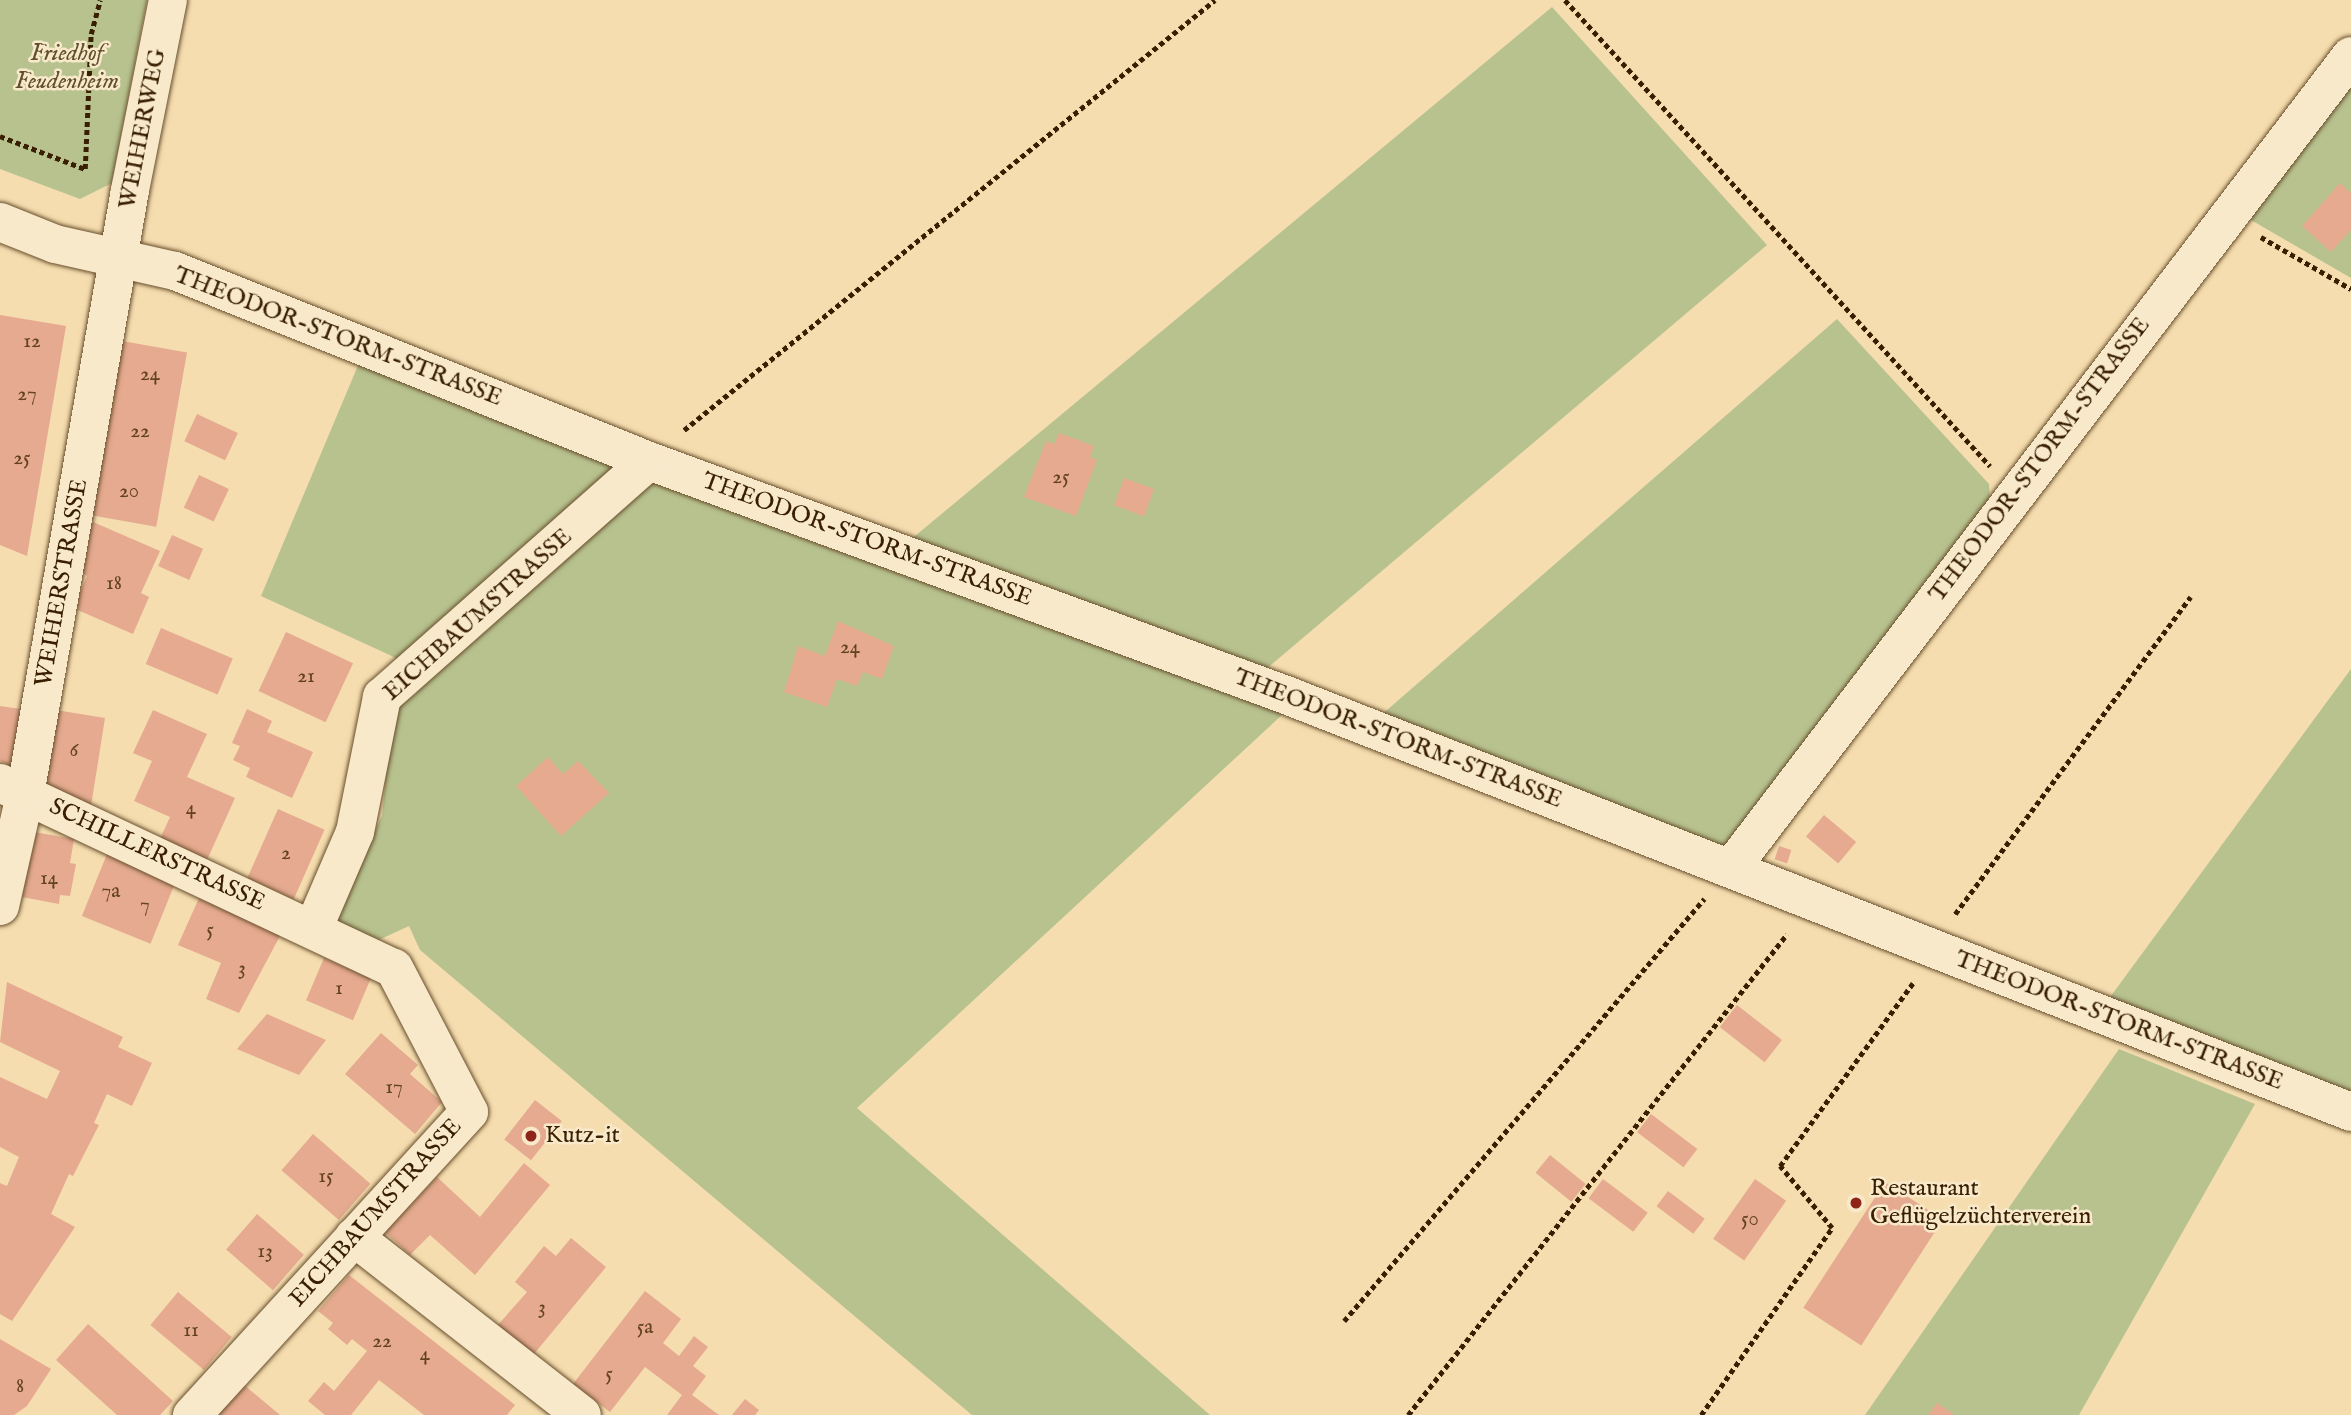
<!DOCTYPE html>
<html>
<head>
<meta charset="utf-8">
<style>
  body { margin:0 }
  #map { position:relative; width:2351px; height:1415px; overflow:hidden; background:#f5ddaf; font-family:"IM FELL English",serif }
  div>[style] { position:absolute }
  .green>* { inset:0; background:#b7c28f }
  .building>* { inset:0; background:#e5aa8f; transform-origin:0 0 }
  .path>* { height:4.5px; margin-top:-2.25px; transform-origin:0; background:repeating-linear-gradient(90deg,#391f00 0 5px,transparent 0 8.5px) }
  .roads { filter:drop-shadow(0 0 2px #684e2c) drop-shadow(0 0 2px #684e2c) }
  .minor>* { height:38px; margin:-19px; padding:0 19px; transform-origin:19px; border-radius:19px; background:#f8e9cb }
  .dots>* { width:19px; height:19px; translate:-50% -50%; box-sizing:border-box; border:4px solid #f8e9cb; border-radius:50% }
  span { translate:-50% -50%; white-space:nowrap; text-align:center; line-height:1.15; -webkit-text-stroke:5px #f8e9cb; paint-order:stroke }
  .number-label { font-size:21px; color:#644224 }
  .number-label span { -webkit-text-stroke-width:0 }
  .park-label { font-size:24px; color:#5f502b; font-style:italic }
  .street-label { font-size:24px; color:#391f00 }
  .poi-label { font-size:24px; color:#391f00 }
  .left { translate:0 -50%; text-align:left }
</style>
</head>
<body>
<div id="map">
  <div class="green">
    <i style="clip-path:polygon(0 0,147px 0,112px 183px,80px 199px,0 169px)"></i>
    <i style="clip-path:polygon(1552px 7px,1767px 245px,1259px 675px,909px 541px)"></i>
    <i style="clip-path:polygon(2351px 61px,2351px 278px,2239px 213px)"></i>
    <i style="clip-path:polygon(1837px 319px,1989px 484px,1991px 513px,1731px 844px,1711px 848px,1379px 717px)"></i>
    <i style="clip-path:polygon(362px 356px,1283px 714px,857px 1108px,1210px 1415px,972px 1415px,420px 950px,409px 926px,370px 944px,344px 931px,336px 912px,382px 816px,392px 711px,417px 693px,394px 657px,261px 596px)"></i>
    <i style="clip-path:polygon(2351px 669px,2351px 1096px,2108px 1000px)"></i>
    <i style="clip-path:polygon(2119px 1049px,2255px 1104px,2079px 1415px,1865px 1415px)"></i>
  </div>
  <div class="building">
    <i style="clip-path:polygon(2340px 183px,2351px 193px,2351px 230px,2331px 252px,2302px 226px)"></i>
    <i style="clip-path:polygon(0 315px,66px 326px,27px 556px,0 545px)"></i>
    <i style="left:122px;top:341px;width:66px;height:177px;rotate:10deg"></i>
    <i style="left:197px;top:414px;width:45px;height:30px;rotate:25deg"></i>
    <i style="clip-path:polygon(1059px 433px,1094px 446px,1090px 457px,1097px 460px,1076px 516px,1024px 497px,1046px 441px,1054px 444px)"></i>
    <i style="left:199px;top:475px;width:33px;height:36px;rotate:25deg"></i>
    <i style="left:1124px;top:478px;width:32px;height:29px;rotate:20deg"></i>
    <i style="clip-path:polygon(93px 522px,160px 551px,141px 593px,149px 597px,133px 634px,73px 608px,87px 576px,83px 573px,81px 548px)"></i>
    <i style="left:172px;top:535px;width:34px;height:34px;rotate:24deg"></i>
    <i style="clip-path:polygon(838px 621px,894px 646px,882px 679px,863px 672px,857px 686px,837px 679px,827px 707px,784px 692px,798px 646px,825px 656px)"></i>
    <i style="left:161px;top:628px;width:78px;height:39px;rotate:23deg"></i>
    <i style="left:286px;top:632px;width:74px;height:65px;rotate:25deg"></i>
    <i style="clip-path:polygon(0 706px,21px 709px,12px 766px,0 761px)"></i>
    <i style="clip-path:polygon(247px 709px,272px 721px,267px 732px,313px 752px,292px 798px,246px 777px,250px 768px,233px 760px,240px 746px,232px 743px)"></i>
    <i style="clip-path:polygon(56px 710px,105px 718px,91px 806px,44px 784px)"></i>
    <i style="clip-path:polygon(153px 710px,207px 734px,187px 777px,235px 798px,207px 860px,160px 839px,170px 817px,134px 801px,152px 761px,133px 753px)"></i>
    <i style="clip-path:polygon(548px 757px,563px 774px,578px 761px,609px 793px,561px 836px,516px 786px)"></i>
    <i style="left:278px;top:809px;width:51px;height:76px;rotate:24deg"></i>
    <i style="left:1824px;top:815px;width:42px;height:28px;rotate:40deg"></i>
    <i style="clip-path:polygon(34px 832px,74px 839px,70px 863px,76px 864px,70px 896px,60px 895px,59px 904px,22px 897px)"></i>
    <i style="left:1779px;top:846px;width:13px;height:14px;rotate:18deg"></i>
    <i style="left:107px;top:854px;width:74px;height:67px;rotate:22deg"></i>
    <i style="clip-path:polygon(199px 898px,281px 934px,239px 1013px,206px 999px,221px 963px,178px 945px)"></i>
    <i style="left:324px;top:958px;width:51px;height:46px;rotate:23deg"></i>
    <i style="clip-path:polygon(7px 982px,123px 1037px,118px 1047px,152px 1063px,132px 1106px,107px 1094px,94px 1123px,99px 1125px,73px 1176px,69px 1174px,51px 1214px,75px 1227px,12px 1321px,0 1314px,0 1183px,7px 1186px,19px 1157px,0 1147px,0 1077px,47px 1099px,60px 1071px,0 1042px)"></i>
    <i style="left:1737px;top:1005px;width:57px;height:28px;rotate:38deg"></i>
    <i style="clip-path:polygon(267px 1014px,326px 1040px,299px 1075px,237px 1049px)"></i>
    <i style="clip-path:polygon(381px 1033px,418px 1065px,410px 1074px,442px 1102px,415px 1134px,345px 1074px)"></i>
    <i style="left:535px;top:1100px;width:34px;height:50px;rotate:38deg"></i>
    <i style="left:1651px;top:1114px;width:58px;height:23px;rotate:37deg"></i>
    <i style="left:313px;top:1134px;width:76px;height:48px;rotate:41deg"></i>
    <i style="left:1550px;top:1155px;width:46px;height:23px;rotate:39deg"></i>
    <i style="clip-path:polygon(524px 1163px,550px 1185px,475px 1275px,430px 1235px,410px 1255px,385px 1232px,437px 1177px,480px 1217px)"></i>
    <i style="left:1603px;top:1179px;width:56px;height:24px;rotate:37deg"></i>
    <i style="left:1755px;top:1179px;width:38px;height:73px;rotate:35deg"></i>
    <i style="left:1885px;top:1182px;width:69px;height:150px;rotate:33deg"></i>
    <i style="left:1668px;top:1191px;width:46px;height:19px;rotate:37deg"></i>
    <i style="left:257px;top:1214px;width:62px;height:47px;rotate:41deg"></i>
    <i style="clip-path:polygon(571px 1238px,606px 1267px,534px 1354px,498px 1325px,527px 1292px,515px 1282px,544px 1246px,556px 1256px)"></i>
    <i style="clip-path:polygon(349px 1275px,515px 1405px,507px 1415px,424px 1415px,379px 1380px,351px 1415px,325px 1415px,308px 1401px,324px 1382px,334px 1391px,367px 1351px,352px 1339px,347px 1345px,328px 1329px,333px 1323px,318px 1311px)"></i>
    <i style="clip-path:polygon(645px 1291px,681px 1319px,663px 1343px,679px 1356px,694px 1336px,708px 1347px,693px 1366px,706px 1376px,692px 1395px,719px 1415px,667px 1415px,682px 1395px,645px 1367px,610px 1412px,573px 1384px)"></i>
    <i style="left:178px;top:1292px;width:70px;height:43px;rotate:40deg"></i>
    <i style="clip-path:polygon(88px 1324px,173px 1401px,160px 1415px,117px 1415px,56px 1360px)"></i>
    <i style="clip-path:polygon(0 1339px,51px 1369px,27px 1406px,14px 1415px,0 1415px)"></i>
    <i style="clip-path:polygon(243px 1384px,280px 1415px,218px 1415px)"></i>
    <i style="clip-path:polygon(745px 1399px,759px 1410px,755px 1415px,732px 1415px)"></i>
    <i style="clip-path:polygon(1937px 1403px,1955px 1415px,1928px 1415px)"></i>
  </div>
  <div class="path">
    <i style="left:1565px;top:0;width:631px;rotate:47.63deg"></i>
    <i style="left:0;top:136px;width:91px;rotate:21.2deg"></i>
    <i style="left:85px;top:169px;width:135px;rotate:-87.5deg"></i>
    <i style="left:91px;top:34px;width:35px;rotate:-75deg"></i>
    <i style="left:2261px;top:237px;width:104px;rotate:30deg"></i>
    <i style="left:684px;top:430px;width:683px;rotate:-39deg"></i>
    <i style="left:1955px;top:914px;width:395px;rotate:-53.4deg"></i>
    <i style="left:1344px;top:1321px;width:555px;rotate:-49.53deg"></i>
    <i style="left:1408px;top:1415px;width:612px;rotate:-51.76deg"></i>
    <i style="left:1701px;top:1415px;width:228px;rotate:-55deg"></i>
    <i style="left:1832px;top:1228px;width:81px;rotate:-130deg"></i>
    <i style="left:1780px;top:1166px;width:226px;rotate:-54deg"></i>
  </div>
  <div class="roads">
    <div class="minor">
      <i style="left:0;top:222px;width:59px;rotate:21.8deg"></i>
      <i style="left:55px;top:244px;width:123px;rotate:12.7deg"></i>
      <i style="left:175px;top:271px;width:511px;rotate:21.84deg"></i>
      <i style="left:649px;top:461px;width:679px;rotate:20.17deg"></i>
      <i style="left:1286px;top:695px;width:1144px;rotate:21.38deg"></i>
      <i style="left:0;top:783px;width:435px;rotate:25.2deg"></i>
      <i style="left:394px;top:968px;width:162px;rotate:62.5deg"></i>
      <i style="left:469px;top:1112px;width:411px;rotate:132.4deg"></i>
      <i style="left:1732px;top:867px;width:1020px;rotate:-52.65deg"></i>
      <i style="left:0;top:906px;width:114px;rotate:-77.3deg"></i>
      <i style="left:25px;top:795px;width:614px;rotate:-80.15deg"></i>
      <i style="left:130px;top:190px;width:194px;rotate:-78.7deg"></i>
      <i style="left:314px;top:927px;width:103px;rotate:-66.7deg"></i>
      <i style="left:355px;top:832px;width:138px;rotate:-78.7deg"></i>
      <i style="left:382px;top:697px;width:356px;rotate:-41.5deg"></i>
      <i style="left:354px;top:1237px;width:289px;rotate:38deg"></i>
    </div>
  </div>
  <div class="dots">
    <i style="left:531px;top:1136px;background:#8f2418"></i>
    <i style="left:1856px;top:1203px;background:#8f2418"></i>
  </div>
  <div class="number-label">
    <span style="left:32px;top:342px">12</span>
    <span style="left:150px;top:375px">24</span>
    <span style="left:27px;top:395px">27</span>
    <span style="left:140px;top:432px">22</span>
    <span style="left:22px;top:459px">25</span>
    <span style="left:1061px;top:478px">25</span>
    <span style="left:129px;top:492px">20</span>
    <span style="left:114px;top:584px">18</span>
    <span style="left:850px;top:648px">24</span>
    <span style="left:306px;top:677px">21</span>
    <span style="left:74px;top:751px">6</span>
    <span style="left:191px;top:809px">4</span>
    <span style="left:286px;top:854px">2</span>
    <span style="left:49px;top:879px">14</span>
    <span style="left:111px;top:892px">7a</span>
    <span style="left:145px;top:906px">7</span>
    <span style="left:210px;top:931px">5</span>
    <span style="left:242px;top:969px">3</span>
    <span style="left:339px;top:989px">1</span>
    <span style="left:394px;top:1088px">17</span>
    <span style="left:326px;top:1177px">15</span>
    <span style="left:1750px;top:1220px">50</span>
    <span style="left:265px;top:1252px">13</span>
    <span style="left:542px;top:1308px">3</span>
    <span style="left:645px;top:1328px">5a</span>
    <span style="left:191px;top:1331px">11</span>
    <span style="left:382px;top:1342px">22</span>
    <span style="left:425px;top:1355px">4</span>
    <span style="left:609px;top:1375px">5</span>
    <span style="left:20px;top:1387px">8</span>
  </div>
  <div class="park-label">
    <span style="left:67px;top:68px">Friedhof<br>Feudenheim</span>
  </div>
  <div class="street-label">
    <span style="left:143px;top:129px;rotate:-79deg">WEIHERWEG</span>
    <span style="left:338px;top:337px;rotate:21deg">THEODOR-STORM-STRASSE</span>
    <span style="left:2040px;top:460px;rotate:-53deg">THEODOR-STORM-STRASSE</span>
    <span style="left:867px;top:540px;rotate:20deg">THEODOR-STORM-STRASSE</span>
    <span style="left:62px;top:583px;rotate:-80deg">WEIHERSTRASSE</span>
    <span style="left:478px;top:615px;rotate:-42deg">EICHBAUMSTRASSE</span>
    <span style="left:1398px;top:739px;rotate:21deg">THEODOR-STORM-STRASSE</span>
    <span style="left:157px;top:855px;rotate:25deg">SCHILLERSTRASSE</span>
    <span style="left:2119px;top:1021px;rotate:21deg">THEODOR-STORM-STRASSE</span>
    <span style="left:376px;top:1213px;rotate:-48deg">EICHBAUMSTRASSE</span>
  </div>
  <div class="poi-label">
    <span class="left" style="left:545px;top:1136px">Kutz-it</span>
    <span class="left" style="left:1870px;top:1203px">Restaurant<br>Geflügelzüchterverein</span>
  </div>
</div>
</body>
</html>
